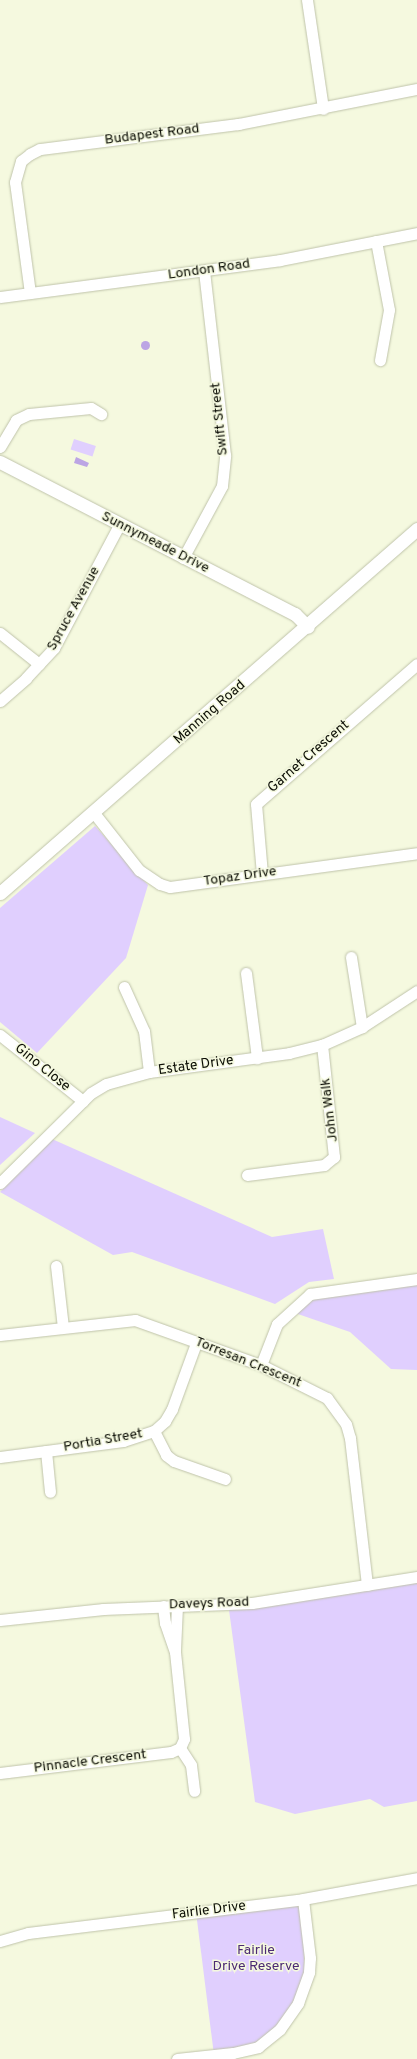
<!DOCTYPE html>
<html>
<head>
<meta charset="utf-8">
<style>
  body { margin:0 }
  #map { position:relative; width:417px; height:2059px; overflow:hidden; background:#f5f9df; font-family:Overpass,sans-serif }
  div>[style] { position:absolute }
  .green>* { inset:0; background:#e0cffe; transform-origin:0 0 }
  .water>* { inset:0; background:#bca5e4 }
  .round { border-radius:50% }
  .roads { filter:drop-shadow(0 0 1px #bfc3aa) drop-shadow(0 0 1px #bfc3aa) }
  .minor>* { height:11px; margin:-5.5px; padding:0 5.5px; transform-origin:5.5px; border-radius:5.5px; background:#fff }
  .tertiary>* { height:13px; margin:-6.5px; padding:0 6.5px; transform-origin:6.5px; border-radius:6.5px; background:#fff }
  span { translate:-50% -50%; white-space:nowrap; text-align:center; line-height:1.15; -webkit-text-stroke:3px #f5f9df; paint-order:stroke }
  .street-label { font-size:14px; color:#0b0d05 }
  .park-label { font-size:14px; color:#4c2a74 }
</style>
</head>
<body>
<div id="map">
  <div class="green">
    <i style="left:74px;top:439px;width:23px;height:11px;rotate:18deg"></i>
    <i style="clip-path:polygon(95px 826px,148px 885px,126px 958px,37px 1053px,0 1022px,0 908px)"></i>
    <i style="clip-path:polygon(0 1117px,35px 1133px,0 1165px)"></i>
    <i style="clip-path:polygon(52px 1139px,272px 1237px,323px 1229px,334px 1279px,309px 1282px,275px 1304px,132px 1252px,113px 1255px,0 1192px)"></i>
    <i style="clip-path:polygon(417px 1285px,417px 1370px,391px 1369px,350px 1332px,295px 1313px,314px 1298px,331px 1293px)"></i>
    <i style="clip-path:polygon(417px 1578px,417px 1801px,384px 1807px,370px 1799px,295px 1814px,255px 1802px,229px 1610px)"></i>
    <i style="clip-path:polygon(303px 1899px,305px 1987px,270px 2040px,214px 2055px,196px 1912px)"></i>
  </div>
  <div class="water">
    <i class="round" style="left:140.5px;top:340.5px;width:9px;height:9px"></i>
    <i style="clip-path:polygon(76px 457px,89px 463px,87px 467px,74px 463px)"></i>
  </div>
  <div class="roads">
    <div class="minor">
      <i style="left:307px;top:0;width:110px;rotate:81.6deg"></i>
      <i style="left:376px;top:241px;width:70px;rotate:79.3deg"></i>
      <i style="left:389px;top:310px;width:51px;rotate:100.2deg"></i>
      <i style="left:30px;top:293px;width:112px;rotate:-97.7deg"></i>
      <i style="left:15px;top:182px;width:22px;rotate:-74deg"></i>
      <i style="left:21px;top:161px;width:11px;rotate:-38deg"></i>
      <i style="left:30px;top:154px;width:11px;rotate:-27deg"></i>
      <i style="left:40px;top:149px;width:200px;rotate:-7.2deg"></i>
      <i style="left:238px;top:124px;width:182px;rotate:-11.1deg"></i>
      <i style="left:0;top:297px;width:282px;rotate:-7.5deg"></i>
      <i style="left:280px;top:260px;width:140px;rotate:-11.1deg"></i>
      <i style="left:0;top:447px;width:31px;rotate:-59deg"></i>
      <i style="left:16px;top:420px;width:14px;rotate:-25deg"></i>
      <i style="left:29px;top:414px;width:62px;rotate:-5.5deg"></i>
      <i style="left:91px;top:408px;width:12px;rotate:31deg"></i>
      <i style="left:183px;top:558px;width:82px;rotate:-61.6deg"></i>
      <i style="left:222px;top:486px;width:31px;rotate:-84deg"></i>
      <i style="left:225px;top:455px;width:185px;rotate:-96.5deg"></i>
      <i style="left:0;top:633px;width:50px;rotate:38.5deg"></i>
      <i style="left:0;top:701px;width:35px;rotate:-41deg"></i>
      <i style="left:26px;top:678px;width:41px;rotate:-47deg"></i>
      <i style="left:54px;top:648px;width:139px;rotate:-62.1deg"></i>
      <i style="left:94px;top:813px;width:73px;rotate:51.7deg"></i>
      <i style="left:139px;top:870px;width:25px;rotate:34deg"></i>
      <i style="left:160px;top:884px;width:10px;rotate:17deg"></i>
      <i style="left:170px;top:887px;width:249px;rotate:-7.8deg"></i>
      <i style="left:262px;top:874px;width:70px;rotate:-94.9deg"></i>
      <i style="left:256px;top:804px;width:213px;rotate:-41deg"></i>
      <i style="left:351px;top:957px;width:71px;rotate:81.1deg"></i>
      <i style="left:246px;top:973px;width:86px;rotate:82.6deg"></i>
      <i style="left:124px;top:987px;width:48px;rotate:65.6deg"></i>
      <i style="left:144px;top:1031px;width:41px;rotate:83deg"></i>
      <i style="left:0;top:1035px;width:106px;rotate:38.5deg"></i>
      <i style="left:247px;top:1175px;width:78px;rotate:-7.4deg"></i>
      <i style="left:324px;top:1165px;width:13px;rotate:-39deg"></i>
      <i style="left:334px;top:1157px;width:113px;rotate:-96.1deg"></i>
      <i style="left:0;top:1183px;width:128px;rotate:-44.7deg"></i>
      <i style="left:91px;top:1093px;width:17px;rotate:-31deg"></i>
      <i style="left:106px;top:1084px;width:45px;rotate:-15.6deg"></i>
      <i style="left:149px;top:1072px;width:141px;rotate:-7.7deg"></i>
      <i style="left:289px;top:1053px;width:34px;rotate:-14deg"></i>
      <i style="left:322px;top:1045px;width:44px;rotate:-24.2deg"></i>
      <i style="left:362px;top:1027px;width:66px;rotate:-33.2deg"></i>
      <i style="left:56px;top:1266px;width:61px;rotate:83.5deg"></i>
      <i style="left:0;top:1335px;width:136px;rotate:-6.3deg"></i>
      <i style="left:135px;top:1320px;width:134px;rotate:19.7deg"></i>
      <i style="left:261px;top:1365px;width:74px;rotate:26.6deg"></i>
      <i style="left:327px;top:1398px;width:32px;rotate:54deg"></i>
      <i style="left:346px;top:1424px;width:15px;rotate:74deg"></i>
      <i style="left:350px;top:1438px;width:148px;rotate:83.4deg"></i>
      <i style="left:261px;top:1365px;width:44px;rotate:-68.7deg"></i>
      <i style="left:277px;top:1324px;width:45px;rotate:-42.3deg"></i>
      <i style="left:310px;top:1294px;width:108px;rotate:-8deg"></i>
      <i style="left:154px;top:1431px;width:27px;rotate:63deg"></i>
      <i style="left:166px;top:1455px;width:10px;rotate:37deg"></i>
      <i style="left:174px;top:1461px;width:54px;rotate:19.4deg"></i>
      <i style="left:46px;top:1451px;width:41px;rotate:84.4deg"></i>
      <i style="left:0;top:1457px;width:124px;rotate:-7.4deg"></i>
      <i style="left:123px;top:1441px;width:33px;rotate:-18deg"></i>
      <i style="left:154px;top:1431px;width:15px;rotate:-42deg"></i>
      <i style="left:165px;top:1421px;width:14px;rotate:-60deg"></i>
      <i style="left:172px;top:1409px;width:70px;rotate:-70deg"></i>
      <i style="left:0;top:1620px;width:104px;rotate:-6.1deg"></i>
      <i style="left:103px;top:1609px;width:149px;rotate:-2.3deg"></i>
      <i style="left:252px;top:1603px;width:167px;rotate:-9deg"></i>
      <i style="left:175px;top:1650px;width:44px;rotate:-87.4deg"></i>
      <i style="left:180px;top:1748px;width:20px;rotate:57deg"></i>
      <i style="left:191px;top:1765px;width:26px;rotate:83deg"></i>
      <i style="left:0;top:1773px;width:172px;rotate:-7deg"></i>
      <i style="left:171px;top:1752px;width:10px;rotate:-24deg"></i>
      <i style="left:180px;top:1748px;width:10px;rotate:-66deg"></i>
      <i style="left:184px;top:1739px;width:87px;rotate:-95.9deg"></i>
      <i style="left:175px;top:1652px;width:31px;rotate:-109deg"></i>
      <i style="left:165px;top:1623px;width:17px;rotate:-97deg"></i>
      <i style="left:0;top:1941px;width:29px;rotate:-16deg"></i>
      <i style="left:28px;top:1933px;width:277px;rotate:-7deg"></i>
      <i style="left:303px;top:1899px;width:116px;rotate:-10.4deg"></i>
      <i style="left:177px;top:2059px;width:56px;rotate:-6.1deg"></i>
      <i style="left:233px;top:2053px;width:26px;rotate:-13deg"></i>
      <i style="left:258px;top:2047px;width:28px;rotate:-39deg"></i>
      <i style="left:280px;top:2029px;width:32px;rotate:-55deg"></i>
      <i style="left:298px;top:2003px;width:33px;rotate:-70deg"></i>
      <i style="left:309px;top:1972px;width:14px;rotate:-86deg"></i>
      <i style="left:310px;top:1958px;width:59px;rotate:-96.8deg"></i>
    </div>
    <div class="tertiary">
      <i style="left:0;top:462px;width:332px;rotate:27.3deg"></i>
      <i style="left:295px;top:614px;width:18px;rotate:45deg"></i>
      <i style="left:0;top:893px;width:554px;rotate:-41.12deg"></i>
    </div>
  </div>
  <div class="street-label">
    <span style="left:152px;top:135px;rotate:-7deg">Budapest Road</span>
    <span style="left:209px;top:270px;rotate:-8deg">London Road</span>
    <span style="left:220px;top:419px;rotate:-96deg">Swift Street</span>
    <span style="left:155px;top:543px;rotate:27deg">Sunnymeade Drive</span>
    <span style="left:74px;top:609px;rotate:-61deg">Spruce Avenue</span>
    <span style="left:210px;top:713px;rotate:-41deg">Manning Road</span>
    <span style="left:309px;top:757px;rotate:-41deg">Garnet Crescent</span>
    <span style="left:240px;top:877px;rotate:-8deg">Topaz Drive</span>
    <span style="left:196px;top:1066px;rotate:-8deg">Estate Drive</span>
    <span style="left:42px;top:1068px;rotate:39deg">Gino Close</span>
    <span style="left:330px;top:1110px;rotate:-97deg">John Walk</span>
    <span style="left:248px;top:1363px;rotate:22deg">Torresan Crescent</span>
    <span style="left:103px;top:1441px;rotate:-10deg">Portia Street</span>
    <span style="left:209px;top:1604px;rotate:-2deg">Daveys Road</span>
    <span style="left:90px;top:1762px;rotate:-7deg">Pinnacle Crescent</span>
    <span style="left:209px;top:1911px;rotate:-7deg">Fairlie Drive</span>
  </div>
  <div class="park-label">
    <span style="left:256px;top:1959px">Fairlie<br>Drive Reserve</span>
  </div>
</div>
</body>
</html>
